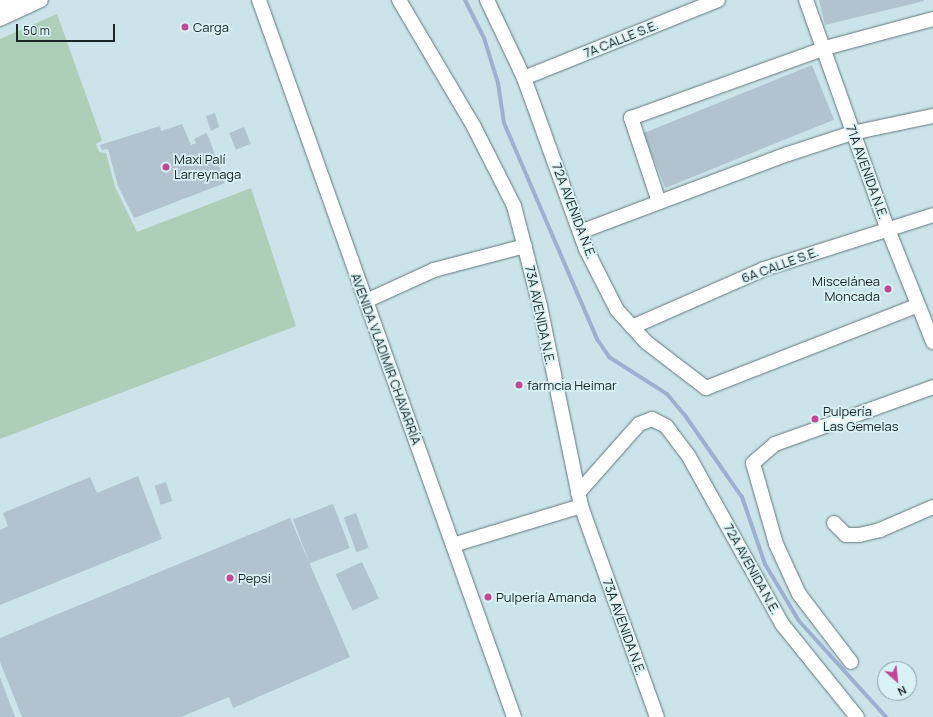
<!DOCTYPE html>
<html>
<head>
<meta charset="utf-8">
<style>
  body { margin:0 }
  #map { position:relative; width:933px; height:717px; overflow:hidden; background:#cbe4e9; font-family:Manrope,sans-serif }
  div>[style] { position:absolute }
  .green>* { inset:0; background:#adcfb7 }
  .stream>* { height:4px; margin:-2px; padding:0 2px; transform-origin:2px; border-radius:2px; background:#9eb0d1 }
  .building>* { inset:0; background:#b0c3cf; transform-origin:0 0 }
  .roads { filter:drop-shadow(0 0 1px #60777b) drop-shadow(0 0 1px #60777b) }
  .minor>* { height:14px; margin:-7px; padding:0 7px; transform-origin:7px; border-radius:7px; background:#fff }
  .major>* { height:18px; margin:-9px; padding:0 9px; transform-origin:9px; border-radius:9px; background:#fff }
  .dots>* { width:11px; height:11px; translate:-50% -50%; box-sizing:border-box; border:2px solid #d8f2f6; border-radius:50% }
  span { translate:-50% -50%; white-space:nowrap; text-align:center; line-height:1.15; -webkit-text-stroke:3.5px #d8f2f6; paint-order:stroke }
  .poi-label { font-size:13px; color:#1b2426 }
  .left { translate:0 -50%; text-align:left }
  .right { translate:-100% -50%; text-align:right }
  .street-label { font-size:13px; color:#1b2426 }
  .north { position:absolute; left:877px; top:661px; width:40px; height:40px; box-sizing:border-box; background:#d8f2f6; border:1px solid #8ca0a3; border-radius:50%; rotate:153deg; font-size:11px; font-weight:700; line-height:16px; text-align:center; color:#1b2426 }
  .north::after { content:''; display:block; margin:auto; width:14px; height:18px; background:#c44695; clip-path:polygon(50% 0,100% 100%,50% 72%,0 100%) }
  .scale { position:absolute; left:16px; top:24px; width:99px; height:18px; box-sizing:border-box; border:2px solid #1b2426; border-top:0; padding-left:5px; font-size:12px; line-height:14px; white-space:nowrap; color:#1b2426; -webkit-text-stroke:3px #d8f2f6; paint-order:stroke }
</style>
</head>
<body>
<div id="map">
  <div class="green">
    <i style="clip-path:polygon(57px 14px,102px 140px,96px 144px,99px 152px,106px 153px,115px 187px,137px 232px,251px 188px,296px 326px,0 439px,0 39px)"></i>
  </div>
  <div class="stream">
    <i style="left:465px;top:0;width:42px;rotate:63.4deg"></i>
    <i style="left:484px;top:38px;width:47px;rotate:72.7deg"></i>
    <i style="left:498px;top:83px;width:40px;rotate:81.5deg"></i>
    <i style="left:504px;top:123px;width:235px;rotate:66.7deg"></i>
    <i style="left:597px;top:339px;width:22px;rotate:56deg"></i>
    <i style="left:609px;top:357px;width:69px;rotate:32.5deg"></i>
    <i style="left:667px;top:394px;width:26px;rotate:50deg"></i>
    <i style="left:684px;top:414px;width:101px;rotate:55.1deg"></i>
    <i style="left:742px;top:497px;width:71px;rotate:71.1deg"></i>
    <i style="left:765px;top:564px;width:66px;rotate:59.2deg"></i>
    <i style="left:799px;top:621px;width:130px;rotate:47.8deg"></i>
  </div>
  <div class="building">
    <i style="clip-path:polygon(819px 0,924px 0,924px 1px,825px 25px)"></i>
    <i style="left:812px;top:65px;width:59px;height:182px;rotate:68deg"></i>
    <i style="clip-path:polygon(215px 113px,219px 127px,211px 131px,206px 116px)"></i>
    <i style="clip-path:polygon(182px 124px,191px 145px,196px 143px,194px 139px,206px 133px,209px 138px,225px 183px,134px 218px,118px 186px,108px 149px,102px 150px,100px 145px,160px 126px,161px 131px)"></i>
    <i style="left:244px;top:127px;width:18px;height:16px;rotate:68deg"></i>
    <i style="clip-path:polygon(138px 476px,162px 539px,0 605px,0 530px,8px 526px,3px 513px,90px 477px,97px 493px)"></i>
    <i style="left:166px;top:482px;width:20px;height:12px;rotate:72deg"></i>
    <i style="left:333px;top:504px;width:47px;height:43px;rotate:69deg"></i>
    <i style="left:356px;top:513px;width:37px;height:13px;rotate:70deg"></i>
    <i style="clip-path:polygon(290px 518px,350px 657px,233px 708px,229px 697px,181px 717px,22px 717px,0 662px,0 638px)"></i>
    <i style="left:362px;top:562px;width:40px;height:29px;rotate:65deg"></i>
    <i style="clip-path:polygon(0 677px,15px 717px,0 717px)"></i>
  </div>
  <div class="roads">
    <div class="minor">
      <i style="left:259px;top:0;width:761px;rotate:70.42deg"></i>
      <i style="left:399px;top:0;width:147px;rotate:59.4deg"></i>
      <i style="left:474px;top:127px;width:89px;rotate:63.1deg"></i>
      <i style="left:514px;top:206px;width:103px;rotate:75.4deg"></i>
      <i style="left:540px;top:306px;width:204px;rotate:78.4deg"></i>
      <i style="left:581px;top:506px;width:224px;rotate:70.2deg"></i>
      <i style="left:487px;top:0;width:86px;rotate:64.6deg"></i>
      <i style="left:524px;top:78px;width:182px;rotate:70.1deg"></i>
      <i style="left:586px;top:249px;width:68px;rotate:63.1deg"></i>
      <i style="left:617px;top:310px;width:43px;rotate:47.8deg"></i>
      <i style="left:646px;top:342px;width:76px;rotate:37.5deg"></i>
      <i style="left:706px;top:388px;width:225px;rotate:-21.3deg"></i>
      <i style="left:806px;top:0;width:241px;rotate:70.4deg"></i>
      <i style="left:887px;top:227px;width:124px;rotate:68.2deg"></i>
      <i style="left:0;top:19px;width:45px;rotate:-24.9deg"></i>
      <i style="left:524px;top:78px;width:209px;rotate:-21.9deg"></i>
      <i style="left:659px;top:202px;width:89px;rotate:-108.4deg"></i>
      <i style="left:631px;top:118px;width:206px;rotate:-19.8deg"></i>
      <i style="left:825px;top:48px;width:112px;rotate:-15deg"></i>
      <i style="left:580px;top:232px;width:222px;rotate:-20.6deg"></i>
      <i style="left:788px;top:154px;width:67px;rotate:-18.2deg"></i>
      <i style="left:852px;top:133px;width:83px;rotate:-11.9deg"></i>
      <i style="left:366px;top:301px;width:75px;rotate:-24.5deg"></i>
      <i style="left:434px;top:270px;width:94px;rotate:-14.8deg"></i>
      <i style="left:632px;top:327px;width:144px;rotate:-23.7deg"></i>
      <i style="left:764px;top:269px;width:177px;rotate:-17.7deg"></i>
      <i style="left:578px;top:493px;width:92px;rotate:-48.5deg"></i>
      <i style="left:639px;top:424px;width:14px;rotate:-21deg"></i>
      <i style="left:652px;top:419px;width:16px;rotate:27deg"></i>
      <i style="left:666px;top:426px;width:36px;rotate:53deg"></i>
      <i style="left:688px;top:455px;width:193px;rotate:60.9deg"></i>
      <i style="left:782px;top:624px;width:119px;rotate:51.1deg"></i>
      <i style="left:834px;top:523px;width:17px;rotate:45deg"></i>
      <i style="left:846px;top:535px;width:13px"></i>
      <i style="left:859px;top:535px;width:22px;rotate:-13deg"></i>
      <i style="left:880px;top:530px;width:58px;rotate:-23.5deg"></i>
      <i style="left:453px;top:545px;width:134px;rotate:-16.9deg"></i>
      <i style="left:851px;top:662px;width:86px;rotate:-127.4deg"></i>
      <i style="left:799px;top:594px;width:55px;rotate:-114.7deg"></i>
      <i style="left:776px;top:544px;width:84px;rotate:-105.9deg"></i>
      <i style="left:753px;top:463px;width:29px;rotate:-41deg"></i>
      <i style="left:775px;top:444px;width:168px;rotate:-19.8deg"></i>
    </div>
    <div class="major">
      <i style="left:0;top:6px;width:31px;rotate:-11deg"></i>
    </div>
  </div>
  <div class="dots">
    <i style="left:185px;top:27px;background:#c44695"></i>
    <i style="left:166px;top:167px;background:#c44695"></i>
    <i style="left:888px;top:289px;background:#c44695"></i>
    <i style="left:519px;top:385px;background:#c44695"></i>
    <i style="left:815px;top:419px;background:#c44695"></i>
    <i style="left:230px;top:578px;background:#c44695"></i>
    <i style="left:488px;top:597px;background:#c44695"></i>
  </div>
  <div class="poi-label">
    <span class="left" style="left:193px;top:27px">Carga</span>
    <span class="left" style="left:174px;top:167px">Maxi Palí<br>Larreynaga</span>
    <span class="right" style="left:880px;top:289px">Miscelánea<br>Moncada</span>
    <span class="left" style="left:527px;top:385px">farmcia Heimar</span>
    <span class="left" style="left:823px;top:419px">Pulpería<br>Las Gemelas</span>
    <span class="left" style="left:238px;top:578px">Pepsi</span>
    <span class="left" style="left:496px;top:597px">Pulpería Amanda</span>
  </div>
  <div class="street-label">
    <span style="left:621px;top:39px;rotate:-22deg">7A CALLE S.E.</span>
    <span style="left:867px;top:172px;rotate:70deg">71A AVENIDA N.E.</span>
    <span style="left:574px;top:211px;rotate:69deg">72A AVENIDA N.E.</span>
    <span style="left:780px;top:265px;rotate:-20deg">6A CALLE S.E.</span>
    <span style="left:540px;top:315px;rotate:78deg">73A AVENIDA N.E.</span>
    <span style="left:386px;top:359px;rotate:70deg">AVENIDA VLADIMIR CHAVARRÍA</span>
    <span style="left:752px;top:569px;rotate:61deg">72A AVENIDA N.E.</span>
    <span style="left:624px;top:627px;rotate:70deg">73A AVENIDA N.E.</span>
  </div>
  <div class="north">N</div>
  <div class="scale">50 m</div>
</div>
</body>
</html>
